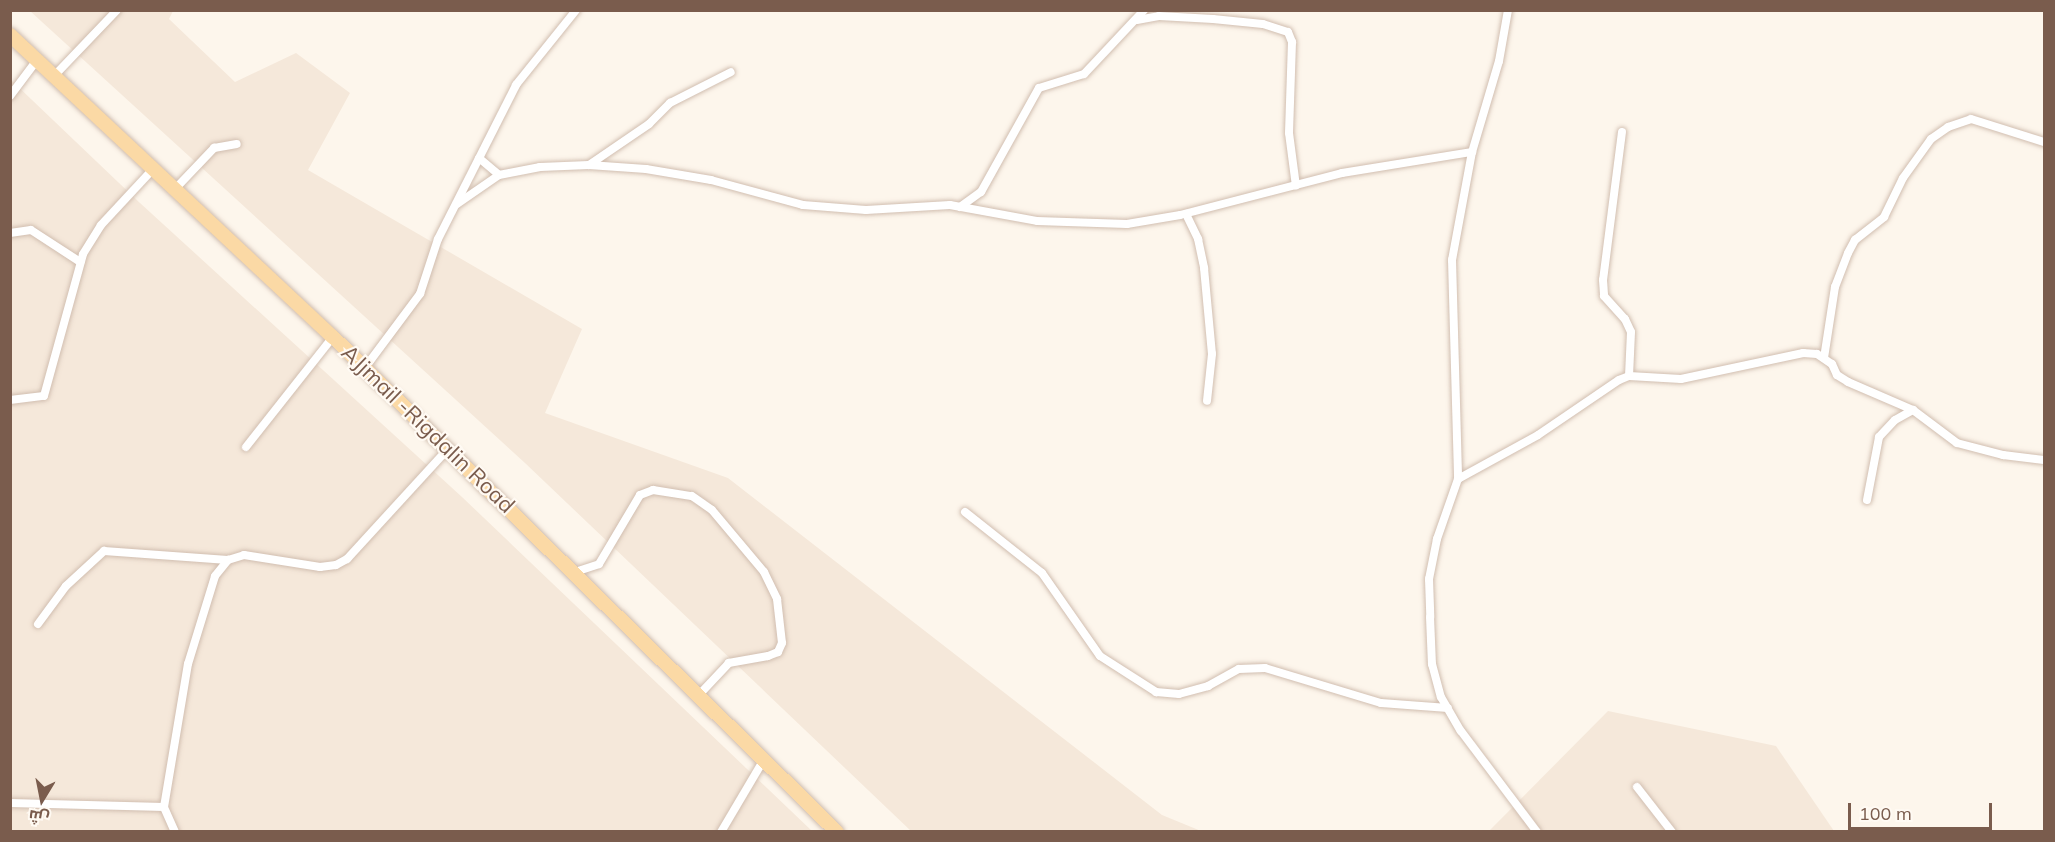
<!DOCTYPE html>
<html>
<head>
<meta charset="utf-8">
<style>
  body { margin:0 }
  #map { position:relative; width:2055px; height:842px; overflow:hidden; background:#fdf6ec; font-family:Mulish,Cairo,sans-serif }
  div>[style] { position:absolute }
  .residential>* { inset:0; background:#f5e8da }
  .roads { filter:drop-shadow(0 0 2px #d1beb0) drop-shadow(0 0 2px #d1beb0) }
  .street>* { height:8px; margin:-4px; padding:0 4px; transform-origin:4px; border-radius:4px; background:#fff }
  .primary>* { height:14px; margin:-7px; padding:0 7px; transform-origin:7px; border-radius:7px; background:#fbd9a5 }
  span { translate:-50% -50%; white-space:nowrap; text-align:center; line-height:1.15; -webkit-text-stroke:4.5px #fffaf3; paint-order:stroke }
  .street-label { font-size:22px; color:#7a5c4d }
  .frame { position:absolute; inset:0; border:12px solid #7a5c4d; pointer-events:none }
  .north { position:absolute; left:12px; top:770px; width:60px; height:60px; -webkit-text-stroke:4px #fffaf3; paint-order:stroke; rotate:190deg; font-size:16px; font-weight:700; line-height:24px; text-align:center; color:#7a5c4d }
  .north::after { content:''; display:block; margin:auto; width:21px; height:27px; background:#7a5c4d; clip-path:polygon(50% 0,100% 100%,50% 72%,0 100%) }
  .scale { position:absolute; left:1848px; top:803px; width:144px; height:27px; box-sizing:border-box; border:3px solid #7a5c4d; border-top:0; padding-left:8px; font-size:18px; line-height:21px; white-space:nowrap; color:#7a5c4d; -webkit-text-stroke:4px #fffaf3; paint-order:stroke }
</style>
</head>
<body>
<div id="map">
  <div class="residential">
    <i style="clip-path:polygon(30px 11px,173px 11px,169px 19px,235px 82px,296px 53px,350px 93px,308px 170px,582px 329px,545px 413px,728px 478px,1162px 815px,1201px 831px,911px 831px,525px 463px)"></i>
    <i style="clip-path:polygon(10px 79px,140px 203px,462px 497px,812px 831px,11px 831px)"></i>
    <i style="clip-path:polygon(1608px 711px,1776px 746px,1834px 831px,1488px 832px)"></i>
  </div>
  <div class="roads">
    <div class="street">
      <i style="left:1508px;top:10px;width:52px;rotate:100deg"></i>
      <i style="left:1499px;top:61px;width:95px;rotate:106.5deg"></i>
      <i style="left:1472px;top:152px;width:110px;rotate:100.5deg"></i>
      <i style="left:1452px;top:260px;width:219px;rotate:88.4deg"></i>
      <i style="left:1458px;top:479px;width:64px;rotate:109.3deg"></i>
      <i style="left:1437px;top:539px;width:41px;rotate:101.3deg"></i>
      <i style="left:1429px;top:579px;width:38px;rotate:88deg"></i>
      <i style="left:1430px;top:617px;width:47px;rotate:87.6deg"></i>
      <i style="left:1432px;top:664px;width:34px;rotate:75deg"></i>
      <i style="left:1441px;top:697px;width:39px;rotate:60deg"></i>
      <i style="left:1461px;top:731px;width:126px;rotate:53deg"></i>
      <i style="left:1137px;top:20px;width:22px;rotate:-10deg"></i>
      <i style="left:1159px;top:16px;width:54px;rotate:3.2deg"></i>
      <i style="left:1213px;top:19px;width:50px;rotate:5.7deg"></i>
      <i style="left:1263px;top:24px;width:26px;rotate:18deg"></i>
      <i style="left:1288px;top:32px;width:11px;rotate:68deg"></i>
      <i style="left:1292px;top:42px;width:91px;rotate:91.9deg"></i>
      <i style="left:1289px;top:133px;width:53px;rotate:82.5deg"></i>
      <i style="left:54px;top:76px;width:91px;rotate:-46.3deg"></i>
      <i style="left:10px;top:96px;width:45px;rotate:-53.1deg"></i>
      <i style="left:1622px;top:132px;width:149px;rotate:97.3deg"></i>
      <i style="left:1603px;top:280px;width:16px;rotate:86deg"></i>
      <i style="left:1604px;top:296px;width:31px;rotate:48deg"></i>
      <i style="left:1625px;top:319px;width:14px;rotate:65deg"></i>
      <i style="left:1631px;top:332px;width:44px;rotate:92.6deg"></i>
      <i style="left:479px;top:158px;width:26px;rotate:40deg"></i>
      <i style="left:589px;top:165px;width:73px;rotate:-34.3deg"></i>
      <i style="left:649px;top:124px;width:30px;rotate:-45deg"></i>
      <i style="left:670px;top:103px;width:68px;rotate:-26.9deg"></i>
      <i style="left:175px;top:189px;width:57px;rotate:-46.4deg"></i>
      <i style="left:214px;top:148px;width:23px;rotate:-10deg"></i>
      <i style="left:457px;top:204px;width:51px;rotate:-34.6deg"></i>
      <i style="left:499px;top:175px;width:42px;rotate:-11deg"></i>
      <i style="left:540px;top:167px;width:49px;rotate:-2.3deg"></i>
      <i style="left:589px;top:165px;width:57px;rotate:4deg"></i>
      <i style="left:646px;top:169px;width:66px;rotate:9.6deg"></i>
      <i style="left:711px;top:180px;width:95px;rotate:15.2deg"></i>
      <i style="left:803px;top:205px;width:63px;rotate:4.5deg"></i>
      <i style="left:866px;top:210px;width:84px;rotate:-3.4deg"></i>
      <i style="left:950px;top:205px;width:88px;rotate:10.4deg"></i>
      <i style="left:1037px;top:221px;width:90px;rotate:1.9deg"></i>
      <i style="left:1127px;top:224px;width:54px;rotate:-9.6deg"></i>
      <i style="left:1180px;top:215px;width:167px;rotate:-14.5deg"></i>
      <i style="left:1342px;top:173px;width:132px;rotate:-9.2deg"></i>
      <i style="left:960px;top:207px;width:26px;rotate:-36deg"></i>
      <i style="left:981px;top:192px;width:119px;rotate:-60.9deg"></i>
      <i style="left:1039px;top:88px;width:47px;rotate:-17.3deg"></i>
      <i style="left:1084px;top:74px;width:88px;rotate:-46.8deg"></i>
      <i style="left:1186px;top:214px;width:28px;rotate:64deg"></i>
      <i style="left:1198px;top:239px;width:30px;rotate:78deg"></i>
      <i style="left:1204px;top:268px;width:86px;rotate:84.7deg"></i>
      <i style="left:1212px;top:354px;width:47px;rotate:96.1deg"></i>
      <i style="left:10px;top:233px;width:21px;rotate:-8deg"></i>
      <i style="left:31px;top:230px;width:59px;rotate:33.1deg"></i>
      <i style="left:1824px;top:358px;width:72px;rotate:-81.2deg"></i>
      <i style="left:1835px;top:287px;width:36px;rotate:-69deg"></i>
      <i style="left:1848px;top:253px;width:15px;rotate:-62deg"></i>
      <i style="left:1855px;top:240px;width:37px;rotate:-38deg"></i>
      <i style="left:1884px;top:217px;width:43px;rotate:-64deg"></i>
      <i style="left:1903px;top:178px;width:48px;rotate:-54.3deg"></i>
      <i style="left:1931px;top:139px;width:21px;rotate:-35deg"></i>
      <i style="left:1948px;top:127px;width:24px;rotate:-19deg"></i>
      <i style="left:1971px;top:119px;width:77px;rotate:17.5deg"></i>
      <i style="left:364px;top:369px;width:94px;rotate:-53.3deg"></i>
      <i style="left:420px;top:294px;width:58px;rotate:-71.9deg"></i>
      <i style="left:438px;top:239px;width:173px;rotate:-63.1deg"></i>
      <i style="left:516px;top:85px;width:96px;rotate:-51.3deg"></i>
      <i style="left:10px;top:400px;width:34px;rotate:-7deg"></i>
      <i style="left:44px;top:396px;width:147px;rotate:-74.6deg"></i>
      <i style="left:83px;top:254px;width:34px;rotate:-58deg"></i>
      <i style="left:101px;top:225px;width:78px;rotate:-47.1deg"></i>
      <i style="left:246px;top:447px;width:140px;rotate:-51.7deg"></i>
      <i style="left:1458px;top:479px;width:91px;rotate:-28.8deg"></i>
      <i style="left:1538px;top:435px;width:98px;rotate:-34.2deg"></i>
      <i style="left:1619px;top:380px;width:11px;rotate:-22deg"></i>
      <i style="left:1629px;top:376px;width:52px;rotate:3.3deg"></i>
      <i style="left:1681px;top:379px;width:125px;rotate:-12deg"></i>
      <i style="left:1803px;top:353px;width:14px;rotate:4deg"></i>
      <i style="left:1817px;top:354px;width:18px;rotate:34deg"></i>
      <i style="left:1832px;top:364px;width:12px;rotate:66deg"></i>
      <i style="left:1837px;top:375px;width:13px;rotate:32deg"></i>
      <i style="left:1848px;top:382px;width:71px;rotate:23.3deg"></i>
      <i style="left:1913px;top:410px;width:55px;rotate:36.9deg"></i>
      <i style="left:1957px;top:443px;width:48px;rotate:14.6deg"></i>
      <i style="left:2003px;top:455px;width:41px;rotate:7deg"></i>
      <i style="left:1867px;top:500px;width:64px;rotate:-79.2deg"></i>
      <i style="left:1879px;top:437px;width:23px;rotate:-47deg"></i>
      <i style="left:1895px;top:420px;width:21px;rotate:-29deg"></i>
      <i style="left:965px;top:512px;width:98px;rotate:38.4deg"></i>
      <i style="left:1042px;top:573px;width:101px;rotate:55.1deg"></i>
      <i style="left:1100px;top:656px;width:67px;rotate:32.7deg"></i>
      <i style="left:1156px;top:692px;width:23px;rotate:5deg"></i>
      <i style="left:1179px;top:694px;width:30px;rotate:-15deg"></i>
      <i style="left:1208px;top:686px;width:35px;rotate:-29deg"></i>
      <i style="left:1239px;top:669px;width:26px;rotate:-2deg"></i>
      <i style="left:1265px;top:668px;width:121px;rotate:16.8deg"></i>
      <i style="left:1381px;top:703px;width:67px;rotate:4.3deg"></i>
      <i style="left:575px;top:572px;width:25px;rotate:-18deg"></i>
      <i style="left:599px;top:564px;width:80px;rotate:-59.3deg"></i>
      <i style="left:640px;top:495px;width:14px;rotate:-21deg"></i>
      <i style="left:653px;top:490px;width:39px;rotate:9deg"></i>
      <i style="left:692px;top:496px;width:24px;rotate:35deg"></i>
      <i style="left:712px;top:510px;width:81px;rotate:50deg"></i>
      <i style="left:764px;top:572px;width:30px;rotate:64deg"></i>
      <i style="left:777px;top:599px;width:44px;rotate:83.5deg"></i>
      <i style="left:782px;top:643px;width:10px;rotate:114deg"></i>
      <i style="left:778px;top:652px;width:11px;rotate:158deg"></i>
      <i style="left:768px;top:656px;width:40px;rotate:170deg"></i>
      <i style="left:729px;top:663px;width:47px;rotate:133.3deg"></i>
      <i style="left:38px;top:624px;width:47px;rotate:-53.6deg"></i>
      <i style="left:66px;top:586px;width:52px;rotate:-42.6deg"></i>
      <i style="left:104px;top:551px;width:124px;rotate:4.2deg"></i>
      <i style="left:1637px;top:787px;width:57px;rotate:52.1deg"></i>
      <i style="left:10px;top:803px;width:154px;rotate:1.5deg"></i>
      <i style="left:175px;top:832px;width:27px;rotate:-114deg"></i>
      <i style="left:164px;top:807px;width:145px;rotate:-80.5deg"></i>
      <i style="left:188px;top:664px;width:92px;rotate:-72.9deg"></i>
      <i style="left:215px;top:576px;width:21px;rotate:-51deg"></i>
      <i style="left:228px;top:560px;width:17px;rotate:-17deg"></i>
      <i style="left:244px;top:555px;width:77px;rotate:9deg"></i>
      <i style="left:320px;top:567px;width:16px;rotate:-7deg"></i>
      <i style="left:336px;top:565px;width:13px;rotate:-29deg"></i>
      <i style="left:347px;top:559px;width:148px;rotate:-47.5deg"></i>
      <i style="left:721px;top:832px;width:82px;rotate:-59.4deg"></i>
    </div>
    <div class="primary">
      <i style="left:10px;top:35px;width:442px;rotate:43.1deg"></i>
      <i style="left:333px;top:337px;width:706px;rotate:44.48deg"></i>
    </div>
  </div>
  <div class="street-label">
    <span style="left:428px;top:429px;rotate:44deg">AJjmail -Rigdalin Road</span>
  </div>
  <div class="frame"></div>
  <div class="north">ش</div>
  <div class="scale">100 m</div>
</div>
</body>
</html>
